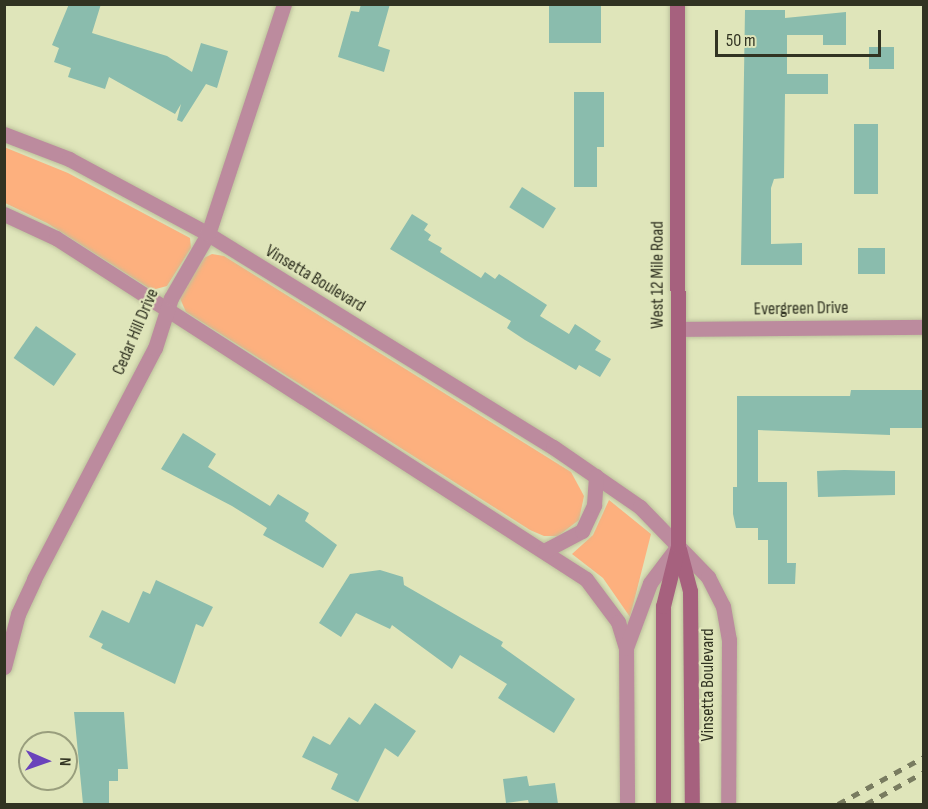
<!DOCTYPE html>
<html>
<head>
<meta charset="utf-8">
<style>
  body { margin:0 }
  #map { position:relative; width:928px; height:809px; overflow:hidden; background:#dfe5ba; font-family:"Sofia Sans Condensed",sans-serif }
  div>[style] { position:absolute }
  .green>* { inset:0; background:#fdb07e }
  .building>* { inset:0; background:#8abcad; transform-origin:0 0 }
  .roads { filter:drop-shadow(0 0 2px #bcc19c) drop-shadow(0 0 2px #bcc19c) }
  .minor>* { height:15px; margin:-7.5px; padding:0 7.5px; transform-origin:7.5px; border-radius:7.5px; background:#bc8b9e }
  .secondary>* { height:15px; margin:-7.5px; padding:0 7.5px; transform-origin:7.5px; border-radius:7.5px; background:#a6617e }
  .rail>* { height:4.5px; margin-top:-2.25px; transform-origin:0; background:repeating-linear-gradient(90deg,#797c60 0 8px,transparent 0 16px) }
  span { translate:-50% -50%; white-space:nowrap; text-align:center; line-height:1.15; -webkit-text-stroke:4.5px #dfe5ba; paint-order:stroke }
  .street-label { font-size:18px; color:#313322 }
  .frame { position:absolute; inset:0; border:6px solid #313322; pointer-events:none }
  .north { position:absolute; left:18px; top:731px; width:60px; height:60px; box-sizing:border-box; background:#dfe5ba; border:2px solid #999e7d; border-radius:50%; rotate:92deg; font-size:16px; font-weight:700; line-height:24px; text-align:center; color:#313322 }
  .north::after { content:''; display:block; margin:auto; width:21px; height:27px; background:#6a43bb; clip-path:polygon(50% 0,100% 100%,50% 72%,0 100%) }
  .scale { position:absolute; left:715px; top:30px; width:166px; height:27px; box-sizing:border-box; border:3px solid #313322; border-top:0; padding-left:8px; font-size:18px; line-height:21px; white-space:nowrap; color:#313322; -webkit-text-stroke:4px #dfe5ba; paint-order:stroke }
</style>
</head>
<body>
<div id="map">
  <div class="green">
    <i style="clip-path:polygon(4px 147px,68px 173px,190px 238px,191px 248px,167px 286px,152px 290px,47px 223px,5px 203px)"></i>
    <i style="clip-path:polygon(212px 254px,224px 256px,571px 472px,584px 496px,579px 520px,558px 536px,544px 536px,530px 530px,186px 312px,179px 296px,204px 258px)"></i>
    <i style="clip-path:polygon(609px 500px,651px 534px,630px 617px,603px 578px,572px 554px,593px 535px)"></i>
  </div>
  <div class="building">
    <i style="clip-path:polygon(69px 4px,101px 4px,92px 33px,167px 56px,192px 72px,201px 43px,228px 51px,217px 88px,206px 84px,182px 122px,177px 120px,181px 104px,175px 114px,109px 77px,105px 89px,68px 77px,71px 68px,54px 62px,59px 48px,52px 45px)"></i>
    <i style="clip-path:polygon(361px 4px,390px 4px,378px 46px,390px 50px,384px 72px,338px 57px,351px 11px,359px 12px)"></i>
    <i style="left:549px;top:6px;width:52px;height:37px"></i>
    <i style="clip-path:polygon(745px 10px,785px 10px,785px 18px,846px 12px,846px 45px,823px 45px,823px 35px,787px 35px,787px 74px,828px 74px,828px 94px,785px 94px,784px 178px,774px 179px,771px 188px,771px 244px,802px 243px,802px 265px,741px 265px)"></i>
    <i style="left:869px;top:47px;width:25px;height:22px"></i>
    <i style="clip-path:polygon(574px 92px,604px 92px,604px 147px,597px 147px,597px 187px,574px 187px)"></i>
    <i style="left:854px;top:124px;width:24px;height:70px"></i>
    <i style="left:522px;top:187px;width:40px;height:24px;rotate:32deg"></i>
    <i style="clip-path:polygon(412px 214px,428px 224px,424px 230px,431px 235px,428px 240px,442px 248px,440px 252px,481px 278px,485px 272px,495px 279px,499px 274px,547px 305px,540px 316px,569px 334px,575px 324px,601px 341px,595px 350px,611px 359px,600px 377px,579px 365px,576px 370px,525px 340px,507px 328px,511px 321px,390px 249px)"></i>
    <i style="left:885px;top:248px;width:26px;height:27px;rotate:90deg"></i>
    <i style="left:36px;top:326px;width:49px;height:39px;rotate:35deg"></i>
    <i style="clip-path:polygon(851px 390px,924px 390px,924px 428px,890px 428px,890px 435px,758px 430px,758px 482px,787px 482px,787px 563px,796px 563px,795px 584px,768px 584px,768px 540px,758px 540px,758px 528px,736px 528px,733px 514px,733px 487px,737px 487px,737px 396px,850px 396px)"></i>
    <i style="clip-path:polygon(183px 433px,216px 454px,208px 467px,270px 506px,278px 494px,309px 513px,305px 521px,337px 545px,323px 568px,263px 535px,267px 528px,232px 506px,161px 469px)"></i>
    <i style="clip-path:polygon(844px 470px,895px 471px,895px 495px,818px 497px,817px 471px)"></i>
    <i style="clip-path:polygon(380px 570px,403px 577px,404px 585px,503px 642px,501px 646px,575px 699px,554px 733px,498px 698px,507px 684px,460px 655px,452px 669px,392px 625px,390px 629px,356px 613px,341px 637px,319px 623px,350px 574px)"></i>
    <i style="clip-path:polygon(156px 580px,213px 607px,203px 627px,196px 624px,175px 684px,101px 648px,103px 644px,89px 637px,102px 610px,129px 623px,143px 591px,150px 594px)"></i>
    <i style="clip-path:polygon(375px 703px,416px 731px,398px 757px,385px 748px,358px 802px,331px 789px,338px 774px,302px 757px,313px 736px,330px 745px,349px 717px,360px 725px)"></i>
    <i style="clip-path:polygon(74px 712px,124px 712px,128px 769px,118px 769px,118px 781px,109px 781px,109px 804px,83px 804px)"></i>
    <i style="clip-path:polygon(527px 776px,529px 786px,555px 783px,558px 804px,529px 804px,528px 800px,506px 803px,503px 779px)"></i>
  </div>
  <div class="roads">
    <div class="minor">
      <i style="left:4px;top:134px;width:70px;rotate:21deg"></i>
      <i style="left:69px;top:159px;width:158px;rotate:28.3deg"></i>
      <i style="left:208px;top:234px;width:405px;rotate:31.7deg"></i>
      <i style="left:553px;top:447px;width:106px;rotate:34.6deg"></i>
      <i style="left:640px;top:507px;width:98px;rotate:45.8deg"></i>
      <i style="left:708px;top:577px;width:33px;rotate:63deg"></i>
      <i style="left:723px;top:606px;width:35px;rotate:80deg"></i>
      <i style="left:729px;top:640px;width:164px;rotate:90.3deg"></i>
      <i style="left:4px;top:214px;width:57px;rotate:24.8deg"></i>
      <i style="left:56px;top:238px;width:630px;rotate:32.76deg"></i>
      <i style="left:586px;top:579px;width:54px;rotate:53.3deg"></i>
      <i style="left:618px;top:622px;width:27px;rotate:73deg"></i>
      <i style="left:626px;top:648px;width:156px;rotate:89.6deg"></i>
      <i style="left:678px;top:329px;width:246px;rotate:-0.5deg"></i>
      <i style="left:544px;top:551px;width:43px;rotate:-27.8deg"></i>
      <i style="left:582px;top:531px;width:29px;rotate:-65deg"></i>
      <i style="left:594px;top:505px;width:29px;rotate:-86deg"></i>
      <i style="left:626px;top:648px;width:69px;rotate:-69.7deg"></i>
      <i style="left:650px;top:583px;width:46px;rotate:-52.9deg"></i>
      <i style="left:4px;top:667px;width:55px;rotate:-75.2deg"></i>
      <i style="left:18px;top:614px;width:38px;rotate:-65deg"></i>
      <i style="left:34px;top:579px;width:261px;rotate:-62.4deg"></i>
      <i style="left:155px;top:348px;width:52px;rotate:-72.3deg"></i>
      <i style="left:171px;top:298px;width:74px;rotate:-60deg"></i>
      <i style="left:208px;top:234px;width:242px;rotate:-71.7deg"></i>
    </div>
    <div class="secondary">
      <i style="left:679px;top:549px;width:43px;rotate:75.3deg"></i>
      <i style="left:690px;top:591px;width:213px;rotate:89.5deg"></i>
      <i style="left:663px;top:804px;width:198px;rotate:-90deg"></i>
      <i style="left:663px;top:606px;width:62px;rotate:-76deg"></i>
      <i style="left:678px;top:546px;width:542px;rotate:-90.11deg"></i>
    </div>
  </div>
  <div class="rail">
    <i style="left:838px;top:804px;width:98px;rotate:-28.7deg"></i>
    <i style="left:866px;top:804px;width:66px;rotate:-28.9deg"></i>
  </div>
  <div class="street-label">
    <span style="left:658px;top:275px;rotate:-90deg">West 12 Mile Road</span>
    <span style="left:315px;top:279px;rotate:31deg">Vinsetta Boulevard</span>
    <span style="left:801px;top:309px;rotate:-1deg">Evergreen Drive</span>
    <span style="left:136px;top:332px;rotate:-67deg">Cedar Hill Drive</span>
    <span style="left:708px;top:685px;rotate:-90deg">Vinsetta Boulevard</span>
  </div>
  <div class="frame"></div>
  <div class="north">N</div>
  <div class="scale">50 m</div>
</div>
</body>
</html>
